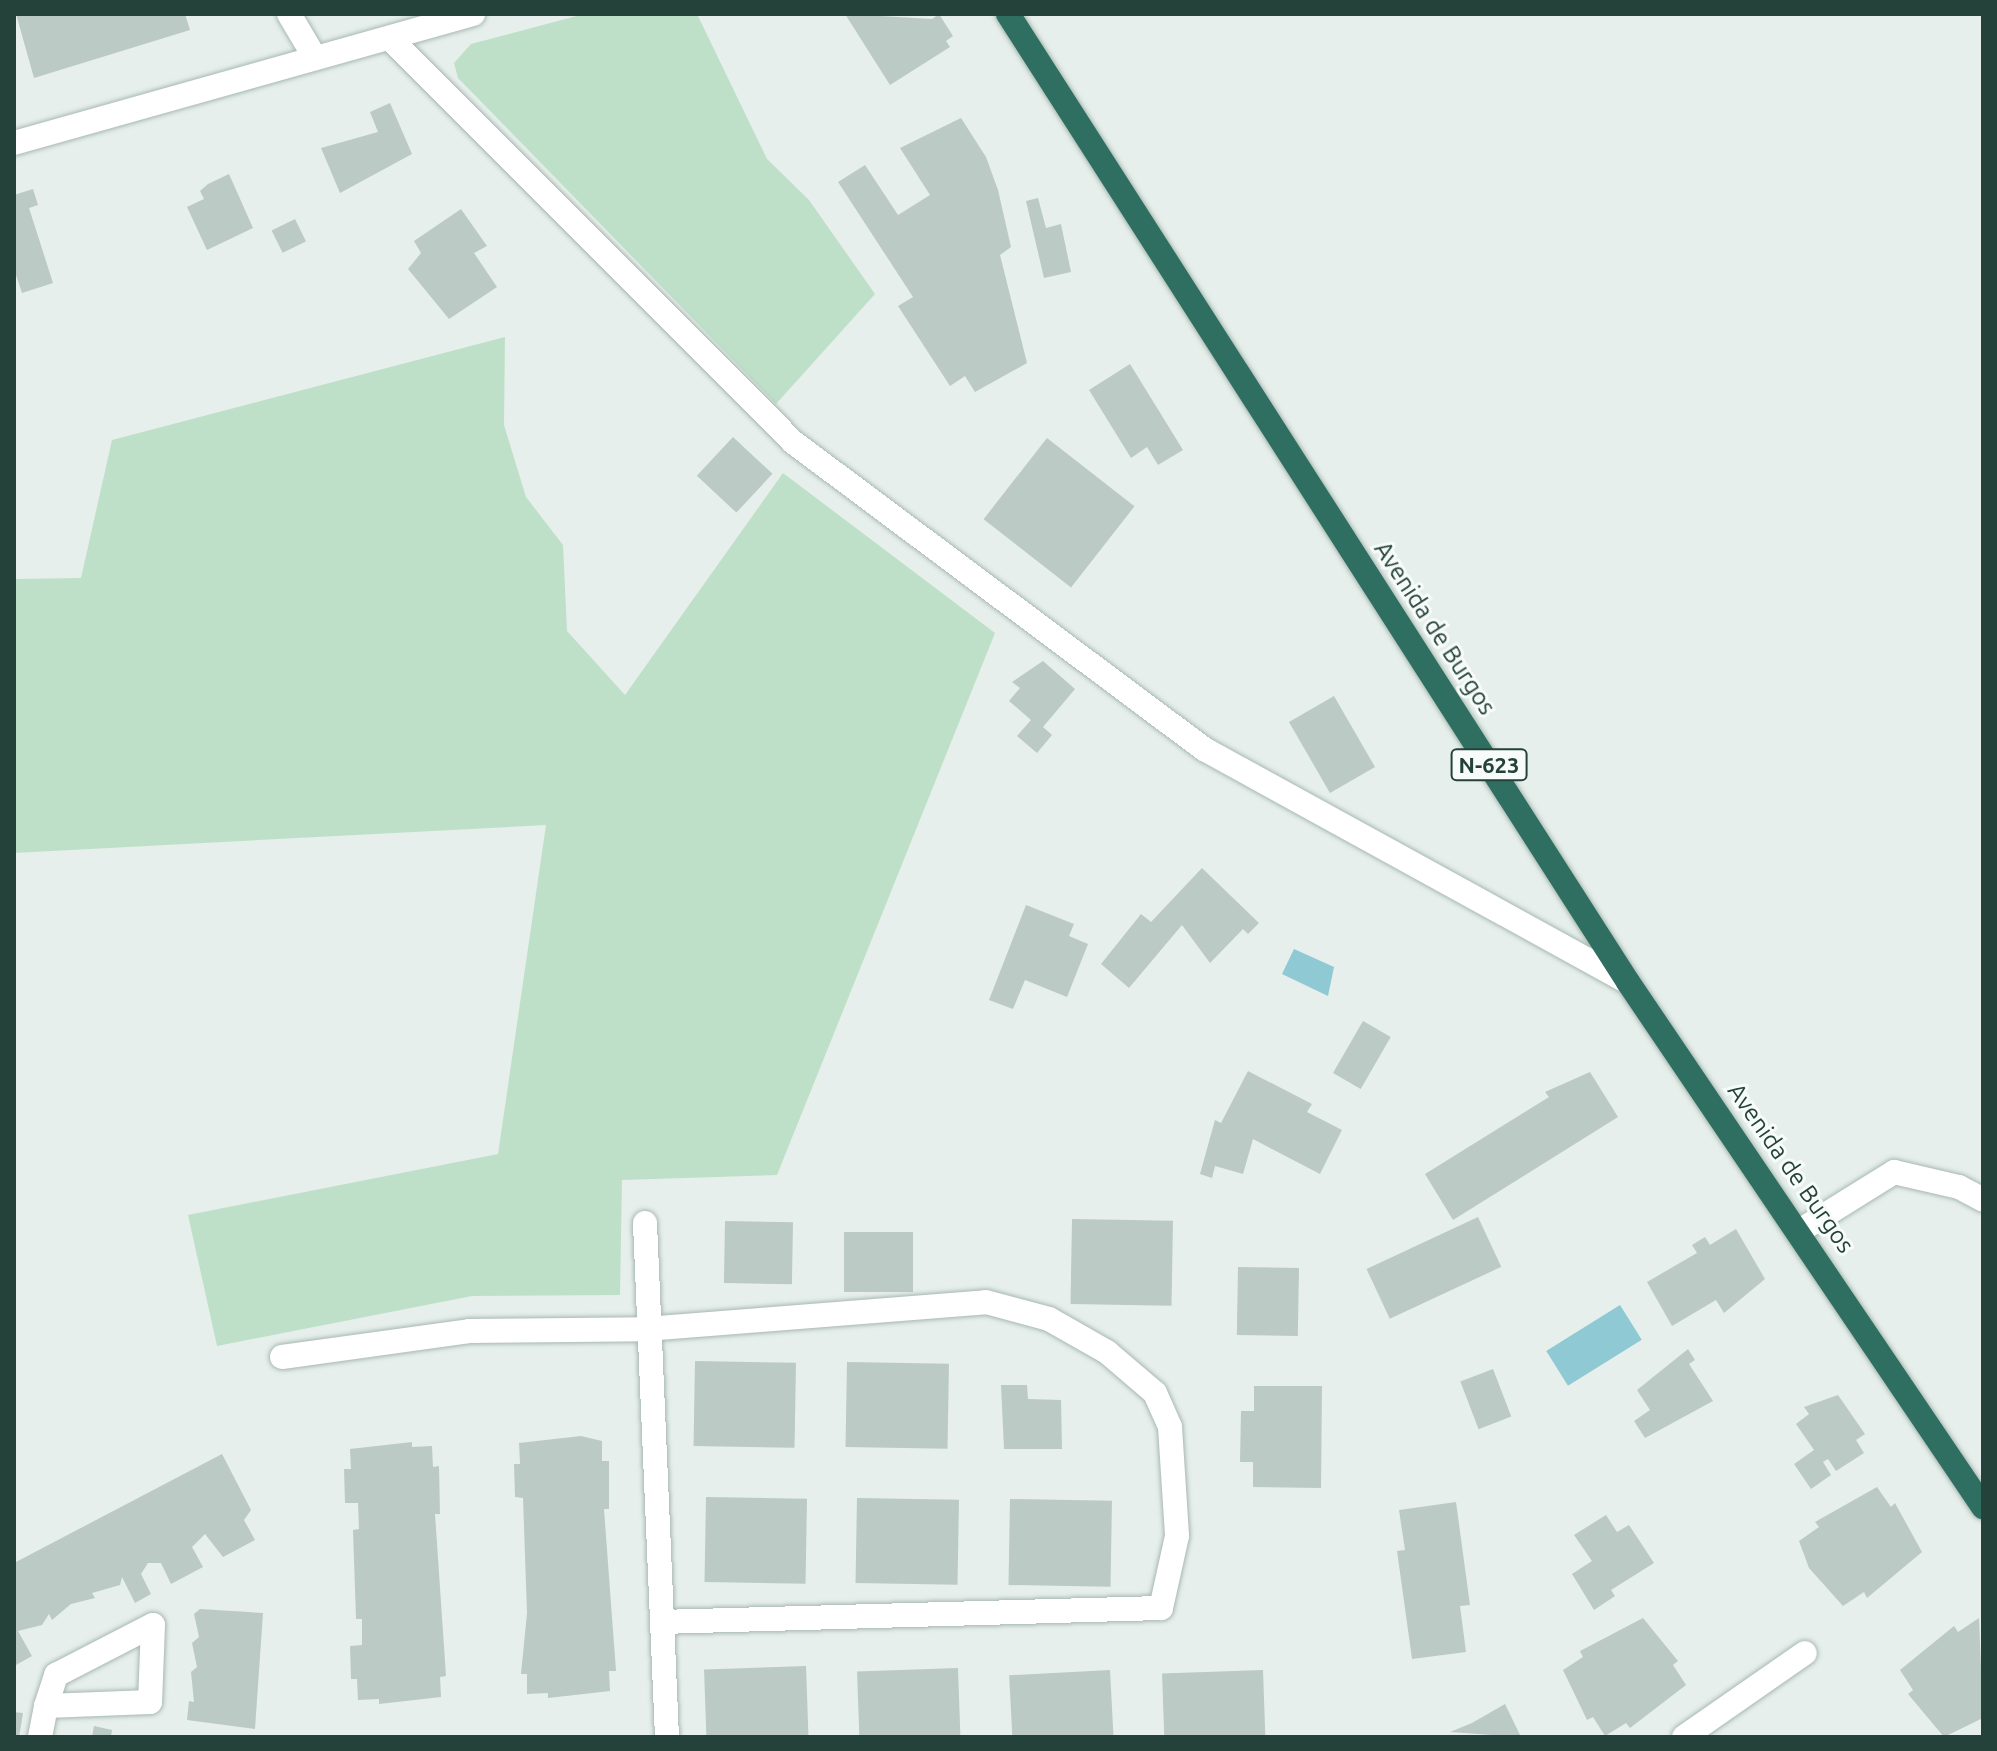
<!DOCTYPE html>
<html>
<head>
<meta charset="utf-8">
<style>
  body { margin:0 }
  #map { position:relative; width:1997px; height:1751px; overflow:hidden; background:#e6efeb; font-family:Ubuntu,sans-serif }
  div>[style] { position:absolute }
  .green>* { inset:0; background:#bfe0c8 }
  .water>* { inset:0; background:#8ec9d4; transform-origin:0 0 }
  .building>* { inset:0; background:#bbcac4; transform-origin:0 0 }
  .roads { filter:drop-shadow(0 0 2px #a8b8b2) drop-shadow(0 0 2px #a8b8b2) }
  .minor>* { height:24px; margin:-12px; padding:0 12px; transform-origin:12px; border-radius:12px; background:#fff }
  .highway>* { height:24px; margin:-12px; padding:0 12px; transform-origin:12px; border-radius:12px; background:#2f6f62 }
  span { translate:-50% -50%; white-space:nowrap; text-align:center; line-height:1.15; -webkit-text-stroke:6px #f7fbf9; paint-order:stroke }
  .shield-label span { padding:2px 6px; background:#f7fbf9; border:2px solid; border-radius:6px; -webkit-text-stroke-width:0 }
  .shield-label { font-size:22px; color:#24423a; font-weight:700 }
  .street-label { font-size:24px; color:#24423a }
  .frame { position:absolute; inset:0; border:16px solid #24423a; pointer-events:none }
</style>
</head>
<body>
<div id="map">
  <div class="green">
    <i style="clip-path:polygon(584px 14px,697px 14px,767px 159px,809px 200px,875px 294px,776px 404px,458px 78px,454px 63px,471px 44px)"></i>
    <i style="clip-path:polygon(505px 337px,504px 425px,526px 497px,563px 545px,567px 631px,625px 695px,783px 473px,995px 633px,777px 1175px,622px 1180px,620px 1295px,472px 1296px,217px 1346px,188px 1215px,498px 1154px,546px 825px,14px 853px,14px 579px,81px 578px,112px 440px)"></i>
  </div>
  <div class="water">
    <i style="clip-path:polygon(1294px 949px,1334px 967px,1328px 996px,1282px 974px)"></i>
    <i style="left:1620px;top:1305px;width:41px;height:87px;rotate:58deg"></i>
  </div>
  <div class="building">
    <i style="clip-path:polygon(16px 14px,185px 14px,190px 30px,34px 78px)"></i>
    <i style="clip-path:polygon(845px 14px,932px 19px,939px 14px,953px 36px,946px 41px,950px 47px,890px 85px)"></i>
    <i style="clip-path:polygon(390px 103px,412px 154px,340px 193px,321px 148px,378px 132px,370px 112px)"></i>
    <i style="clip-path:polygon(961px 118px,986px 157px,998px 190px,1011px 247px,1000px 255px,1027px 363px,975px 392px,965px 376px,950px 386px,898px 306px,913px 297px,838px 182px,865px 165px,898px 215px,930px 195px,900px 148px)"></i>
    <i style="clip-path:polygon(229px 174px,253px 228px,207px 250px,187px 207px,204px 199px,200px 191px,208px 184px)"></i>
    <i style="clip-path:polygon(33px 189px,38px 205px,29px 208px,53px 283px,22px 293px,14px 269px,14px 195px)"></i>
    <i style="clip-path:polygon(1038px 198px,1046px 228px,1061px 224px,1071px 272px,1044px 278px,1026px 201px)"></i>
    <i style="clip-path:polygon(461px 209px,487px 246px,474px 253px,497px 287px,449px 319px,408px 269px,421px 253px,414px 241px)"></i>
    <i style="left:295px;top:219px;width:25px;height:26px;rotate:64deg"></i>
    <i style="clip-path:polygon(1130px 364px,1183px 450px,1158px 465px,1147px 447px,1131px 458px,1089px 390px)"></i>
    <i style="left:733px;top:437px;width:54px;height:53px;rotate:43deg"></i>
    <i style="left:1047px;top:438px;width:111px;height:103px;rotate:38deg"></i>
    <i style="clip-path:polygon(1043px 661px,1075px 689px,1043px 727px,1052px 735px,1037px 753px,1017px 736px,1031px 720px,1009px 701px,1020px 688px,1012px 682px)"></i>
    <i style="left:1334px;top:696px;width:82px;height:52px;rotate:60deg"></i>
    <i style="clip-path:polygon(1202px 868px,1259px 923px,1248px 934px,1243px 929px,1210px 963px,1182px 925px,1129px 988px,1101px 964px,1141px 914px,1151px 922px)"></i>
    <i style="clip-path:polygon(1026px 905px,1074px 924px,1069px 936px,1088px 944px,1067px 997px,1025px 980px,1013px 1009px,989px 1000px)"></i>
    <i style="left:1363px;top:1021px;width:32px;height:60px;rotate:30deg"></i>
    <i style="clip-path:polygon(1248px 1071px,1312px 1104px,1307px 1112px,1342px 1130px,1320px 1174px,1253px 1139px,1243px 1174px,1215px 1166px,1212px 1178px,1200px 1174px,1215px 1120px,1221px 1123px)"></i>
    <i style="clip-path:polygon(1590px 1072px,1618px 1117px,1453px 1220px,1425px 1174px,1549px 1097px,1545px 1092px)"></i>
    <i style="left:1478px;top:1217px;width:55px;height:123px;rotate:65deg"></i>
    <i style="left:1072px;top:1219px;width:101px;height:85px;rotate:1deg"></i>
    <i style="left:725px;top:1221px;width:68px;height:62px;rotate:1deg"></i>
    <i style="clip-path:polygon(1736px 1229px,1765px 1279px,1724px 1313px,1716px 1300px,1672px 1326px,1647px 1282px,1697px 1253px,1692px 1245px,1705px 1237px,1710px 1245px)"></i>
    <i style="left:844px;top:1232px;width:69px;height:60px"></i>
    <i style="left:1238px;top:1267px;width:61px;height:68px;rotate:1deg"></i>
    <i style="clip-path:polygon(1688px 1349px,1695px 1360px,1689px 1364px,1713px 1401px,1645px 1438px,1634px 1421px,1650px 1410px,1637px 1390px)"></i>
    <i style="left:695px;top:1361px;width:101px;height:85px;rotate:1deg"></i>
    <i style="left:847px;top:1362px;width:102px;height:85px;rotate:1deg"></i>
    <i style="left:1493px;top:1369px;width:51px;height:35px;rotate:69deg"></i>
    <i style="clip-path:polygon(1001px 1385px,1027px 1385px,1028px 1399px,1061px 1400px,1062px 1449px,1004px 1449px)"></i>
    <i style="clip-path:polygon(1254px 1386px,1322px 1386px,1321px 1488px,1253px 1487px,1253px 1462px,1240px 1462px,1241px 1411px,1254px 1411px)"></i>
    <i style="clip-path:polygon(1838px 1395px,1865px 1434px,1856px 1440px,1864px 1453px,1836px 1471px,1828px 1459px,1823px 1462px,1831px 1475px,1811px 1489px,1794px 1464px,1814px 1450px,1796px 1424px,1809px 1414px,1804px 1407px)"></i>
    <i style="clip-path:polygon(581px 1436px,602px 1441px,602px 1461px,609px 1461px,609px 1509px,604px 1509px,616px 1671px,609px 1671px,610px 1691px,548px 1698px,548px 1693px,527px 1694px,527px 1674px,521px 1674px,527px 1613px,523px 1498px,515px 1497px,514px 1464px,520px 1464px,519px 1443px)"></i>
    <i style="clip-path:polygon(412px 1442px,412px 1447px,432px 1446px,433px 1467px,439px 1466px,440px 1514px,435px 1514px,446px 1676px,440px 1677px,441px 1697px,379px 1704px,379px 1699px,358px 1700px,357px 1679px,351px 1679px,350px 1646px,362px 1645px,362px 1619px,356px 1619px,353px 1530px,359px 1529px,358px 1503px,345px 1503px,344px 1469px,351px 1469px,350px 1449px)"></i>
    <i style="clip-path:polygon(222px 1454px,251px 1510px,244px 1520px,255px 1540px,223px 1557px,205px 1534px,192px 1547px,203px 1567px,171px 1584px,161px 1563px,148px 1563px,141px 1574px,151px 1594px,135px 1603px,122px 1577px,120px 1585px,92px 1593px,95px 1598px,71px 1604px,52px 1620px,49px 1614px,42px 1625px,18px 1631px,32px 1656px,16px 1665px,14px 1563px)"></i>
    <i style="clip-path:polygon(1877px 1487px,1891px 1507px,1895px 1503px,1922px 1552px,1867px 1598px,1864px 1592px,1843px 1606px,1809px 1568px,1799px 1541px,1819px 1527px,1815px 1522px)"></i>
    <i style="left:706px;top:1497px;width:101px;height:85px;rotate:1deg"></i>
    <i style="left:857px;top:1498px;width:102px;height:85px;rotate:1deg"></i>
    <i style="left:1010px;top:1499px;width:102px;height:86px;rotate:1deg"></i>
    <i style="clip-path:polygon(1456px 1502px,1470px 1605px,1460px 1606px,1466px 1652px,1412px 1659px,1397px 1551px,1405px 1550px,1399px 1510px)"></i>
    <i style="clip-path:polygon(1606px 1515px,1617px 1532px,1629px 1525px,1654px 1563px,1611px 1590px,1615px 1596px,1594px 1610px,1572px 1574px,1592px 1561px,1574px 1535px)"></i>
    <i style="clip-path:polygon(200px 1609px,263px 1613px,255px 1729px,187px 1720px,189px 1701px,194px 1702px,191px 1672px,197px 1667px,192px 1643px,199px 1637px,194px 1614px)"></i>
    <i style="clip-path:polygon(1643px 1618px,1678px 1661px,1673px 1665px,1686px 1685px,1630px 1728px,1626px 1723px,1605px 1736px,1593px 1717px,1587px 1720px,1563px 1670px,1583px 1657px,1580px 1651px)"></i>
    <i style="clip-path:polygon(1979px 1618px,1983px 1718px,1944px 1737px,1908px 1694px,1913px 1690px,1900px 1670px,1954px 1626px,1958px 1632px)"></i>
    <i style="left:806px;top:1666px;width:71px;height:102px;rotate:88deg"></i>
    <i style="left:958px;top:1668px;width:69px;height:101px;rotate:88deg"></i>
    <i style="left:1110px;top:1670px;width:67px;height:101px;rotate:87deg"></i>
    <i style="left:1263px;top:1670px;width:67px;height:101px;rotate:88deg"></i>
    <i style="clip-path:polygon(1505px 1704px,1521px 1737px,1450px 1732px,1472px 1723px)"></i>
    <i style="clip-path:polygon(14px 1712px,23px 1713px,19px 1737px,14px 1737px)"></i>
    <i style="clip-path:polygon(94px 1726px,112px 1730px,111px 1737px,92px 1737px)"></i>
  </div>
  <div class="roads">
    <div class="minor">
      <i style="left:289px;top:14px;width:51px;rotate:59.4deg"></i>
      <i style="left:390px;top:38px;width:571px;rotate:45.07deg"></i>
      <i style="left:793px;top:442px;width:513px;rotate:36.76deg"></i>
      <i style="left:1204px;top:749px;width:484px;rotate:28.8deg"></i>
      <i style="left:14px;top:143px;width:477px;rotate:-15.7deg"></i>
      <i style="left:645px;top:1223px;width:514px;rotate:87.55deg"></i>
      <i style="left:1801px;top:1230px;width:110px;rotate:-31.9deg"></i>
      <i style="left:1894px;top:1172px;width:67px;rotate:13deg"></i>
      <i style="left:1959px;top:1187px;width:27px;rotate:28deg"></i>
      <i style="left:282px;top:1357px;width:189px;rotate:-7.9deg"></i>
      <i style="left:469px;top:1331px;width:177px;rotate:-0.6deg"></i>
      <i style="left:646px;top:1329px;width:341px;rotate:-4.5deg"></i>
      <i style="left:986px;top:1302px;width:65px;rotate:15.1deg"></i>
      <i style="left:1049px;top:1319px;width:67px;rotate:29.6deg"></i>
      <i style="left:1107px;top:1352px;width:63px;rotate:40.5deg"></i>
      <i style="left:1155px;top:1393px;width:37px;rotate:66deg"></i>
      <i style="left:1170px;top:1427px;width:109px;rotate:86.3deg"></i>
      <i style="left:1177px;top:1536px;width:74px;rotate:102.5deg"></i>
      <i style="left:1161px;top:1608px;width:498px;rotate:178.4deg"></i>
      <i style="left:40px;top:1737px;width:32px;rotate:-79deg"></i>
      <i style="left:46px;top:1706px;width:33px;rotate:-72deg"></i>
      <i style="left:56px;top:1675px;width:109px;rotate:-27.3deg"></i>
      <i style="left:153px;top:1625px;width:77px;rotate:92.2deg"></i>
      <i style="left:150px;top:1702px;width:104px;rotate:177.8deg"></i>
      <i style="left:1684px;top:1737px;width:147px;rotate:-34.8deg"></i>
    </div>
    <div class="highway">
      <i style="left:1008px;top:14px;width:1150px;rotate:57.36deg"></i>
      <i style="left:1628px;top:982px;width:634px;rotate:55.93deg"></i>
    </div>
  </div>
  <div class="shield-label">
    <span style="left:1489px;top:765px">N-623</span>
  </div>
  <div class="street-label">
    <span style="left:1435px;top:628px;rotate:57deg">Avenida de Burgos</span>
    <span style="left:1791px;top:1168px;rotate:55deg">Avenida de Burgos</span>
  </div>
  <div class="frame"></div>
</div>
</body>
</html>
